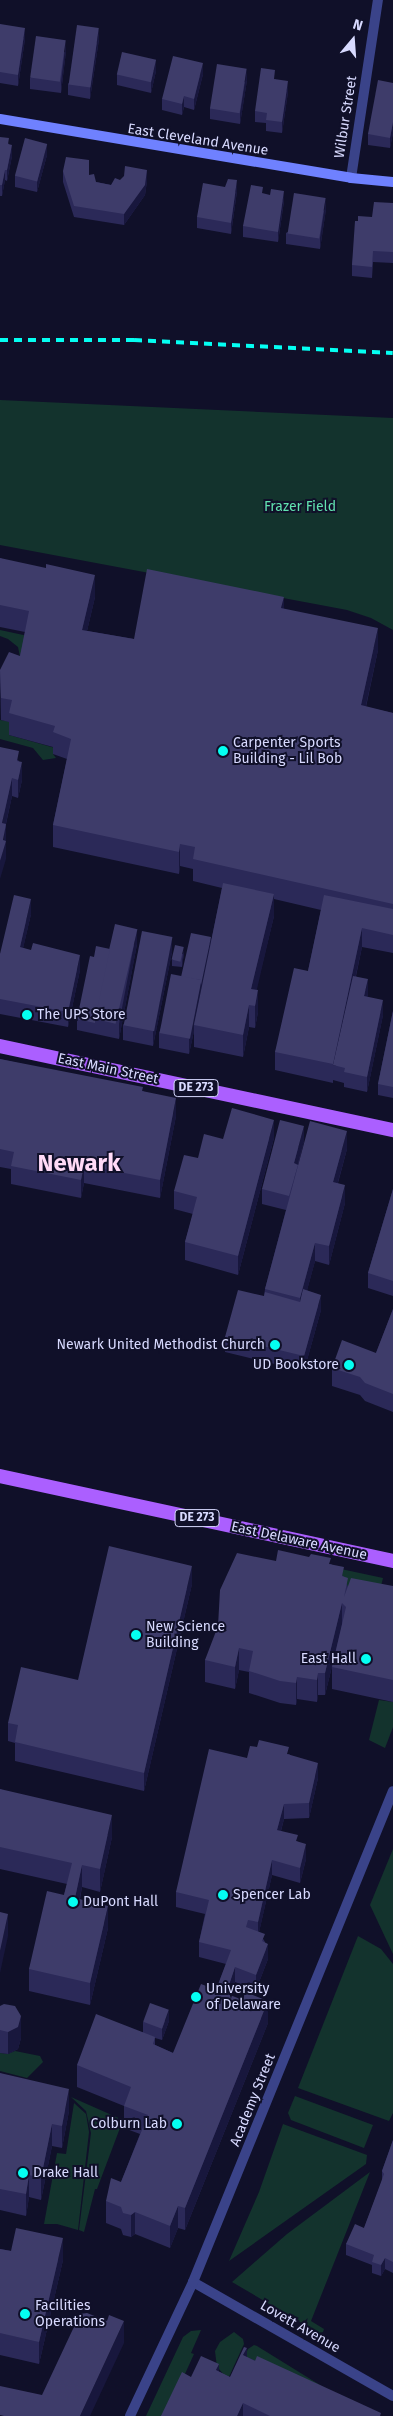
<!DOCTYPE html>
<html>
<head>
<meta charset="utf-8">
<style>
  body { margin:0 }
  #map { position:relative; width:393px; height:2416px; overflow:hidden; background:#101029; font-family:"Fira Sans",sans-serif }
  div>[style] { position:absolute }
  .green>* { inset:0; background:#13332d }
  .minor>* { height:10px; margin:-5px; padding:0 5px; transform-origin:5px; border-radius:5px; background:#3a4389 }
  .secondary>* { height:10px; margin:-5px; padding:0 5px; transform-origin:5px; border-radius:5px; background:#6f81ff }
  .primary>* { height:14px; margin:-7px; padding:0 7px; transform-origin:7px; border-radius:7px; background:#ab5fff }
  .rail>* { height:4px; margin-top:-2px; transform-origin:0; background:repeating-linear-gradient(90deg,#04fff2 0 8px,transparent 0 14px) }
  .wall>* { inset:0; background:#2b2958 }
  .shaded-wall>* { inset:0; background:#18173d }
  .building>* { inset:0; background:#3e3c6a; transform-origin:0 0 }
  .dots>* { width:14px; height:14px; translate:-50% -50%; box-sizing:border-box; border:2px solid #101029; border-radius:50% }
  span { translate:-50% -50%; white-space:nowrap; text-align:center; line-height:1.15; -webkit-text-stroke:4px #101029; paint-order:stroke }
  .shield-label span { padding:1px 4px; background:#101029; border:1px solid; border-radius:4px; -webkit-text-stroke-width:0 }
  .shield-label { font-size:12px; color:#d8daff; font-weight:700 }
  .street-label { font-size:14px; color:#d8daff }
  .park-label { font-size:14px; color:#61e2af }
  .poi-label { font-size:14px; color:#d8daff }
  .left { translate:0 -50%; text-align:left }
  .right { translate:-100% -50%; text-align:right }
  .town-label { font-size:24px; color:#ffdaf7; font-weight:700 }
  .north { position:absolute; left:328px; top:15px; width:50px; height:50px; -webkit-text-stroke:4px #101029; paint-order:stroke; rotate:18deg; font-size:14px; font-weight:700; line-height:20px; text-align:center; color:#d8daff }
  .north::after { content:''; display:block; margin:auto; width:18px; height:22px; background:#d8daff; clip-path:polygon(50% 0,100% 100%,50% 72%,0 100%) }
</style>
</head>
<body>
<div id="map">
  <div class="green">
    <i style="clip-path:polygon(0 400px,393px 418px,393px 630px,371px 618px,347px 610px,0 545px)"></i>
    <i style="clip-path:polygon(0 630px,28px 636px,20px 657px,18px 647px,8px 639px,0 636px)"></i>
    <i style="clip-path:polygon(0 720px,12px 722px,9px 735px,55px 748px,53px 754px,56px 758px,43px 760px,33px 748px,0 739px)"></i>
    <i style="clip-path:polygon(313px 1563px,383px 1578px,381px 1586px,351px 1600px)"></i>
    <i style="clip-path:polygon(379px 1700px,393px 1702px,393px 1727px,385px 1748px,369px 1740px)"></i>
    <i style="clip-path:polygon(393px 1849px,393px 1954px,370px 1905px)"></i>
    <i style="clip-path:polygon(358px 1936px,381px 1949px,393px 1964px,393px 2113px,389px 2121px,298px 2088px)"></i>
    <i style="clip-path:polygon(15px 2051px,40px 2056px,43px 2062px,27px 2078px,0 2071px,0 2053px,8px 2054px)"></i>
    <i style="clip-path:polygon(295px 2096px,373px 2125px,364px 2148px,291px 2120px,288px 2113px)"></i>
    <i style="clip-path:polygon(71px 2097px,123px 2120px,97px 2189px,95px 2189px,84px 2232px,79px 2230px,91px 2133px,86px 2111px)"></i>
    <i style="clip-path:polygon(74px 2103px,86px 2114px,89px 2132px,78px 2230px,57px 2224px,44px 2224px,57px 2153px,66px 2154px)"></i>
    <i style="clip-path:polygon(283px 2124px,367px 2155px,366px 2164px,229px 2261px,259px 2192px)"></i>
    <i style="clip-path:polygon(370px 2172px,311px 2321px,324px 2329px,323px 2332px,319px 2333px,232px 2282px,287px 2234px)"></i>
    <i style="clip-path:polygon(201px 2330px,191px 2353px,194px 2354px,166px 2416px,146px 2416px,183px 2337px,191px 2331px)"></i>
    <i style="clip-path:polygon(234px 2332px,243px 2339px,244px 2344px,228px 2379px,217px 2367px,215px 2351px,220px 2342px)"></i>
    <i style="clip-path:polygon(254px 2345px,257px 2346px,370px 2416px,239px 2368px,248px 2349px)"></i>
  </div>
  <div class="minor">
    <i style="left:351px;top:178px;width:180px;rotate:-81.4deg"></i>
    <i style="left:193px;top:2282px;width:230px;rotate:29.7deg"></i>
    <i style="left:130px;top:2416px;width:148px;rotate:-64.8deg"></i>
    <i style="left:193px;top:2282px;width:530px;rotate:-67.84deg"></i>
  </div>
  <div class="secondary">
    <i style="left:0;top:119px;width:356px;rotate:9.5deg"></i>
    <i style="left:351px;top:178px;width:42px;rotate:5.4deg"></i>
  </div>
  <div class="primary">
    <i style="left:0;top:1046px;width:402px;rotate:12.1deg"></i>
    <i style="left:0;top:1476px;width:402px;rotate:12.2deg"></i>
  </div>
  <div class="rail">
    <i style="left:0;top:340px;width:134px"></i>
    <i style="left:134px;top:340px;width:259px;rotate:2.9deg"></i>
  </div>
  <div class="wall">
    <i style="clip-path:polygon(0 24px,25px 39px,18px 86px,0 83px)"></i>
    <i style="clip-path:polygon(99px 39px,90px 99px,68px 95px,68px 84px)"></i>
    <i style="clip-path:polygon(66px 51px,61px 93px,30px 89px,30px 78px)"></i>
    <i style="clip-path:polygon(156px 71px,151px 93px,117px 85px,117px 74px)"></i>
    <i style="clip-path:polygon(203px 74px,194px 110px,184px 107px,182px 115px,162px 110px,162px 99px)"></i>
    <i style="clip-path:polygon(275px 79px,288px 92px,282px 133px,266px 131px,266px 123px,255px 122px,255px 111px)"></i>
    <i style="clip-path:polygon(247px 80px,240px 124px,210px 119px,210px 108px)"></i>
    <i style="clip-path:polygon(393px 83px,393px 133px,390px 148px,368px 145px,368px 134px)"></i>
    <i style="clip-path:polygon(0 137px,9px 144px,12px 156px,7px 181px,5px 180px,2px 196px,0 196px)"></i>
    <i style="clip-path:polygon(47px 155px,37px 192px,15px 187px,15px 176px)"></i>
    <i style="clip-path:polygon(63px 171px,89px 175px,96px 182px,111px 185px,120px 180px,147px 181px,145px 195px,124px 225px,74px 217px,63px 182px)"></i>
    <i style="clip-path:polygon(237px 191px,231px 234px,197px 228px,197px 217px)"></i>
    <i style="clip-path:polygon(263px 194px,284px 201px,278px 242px,243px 237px,243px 226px)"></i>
    <i style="clip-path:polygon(393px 203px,393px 263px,373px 262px,372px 278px,352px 276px,352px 265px,358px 221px,372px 217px)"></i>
    <i style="clip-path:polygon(326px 209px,320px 249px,286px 244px,286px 233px)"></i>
    <i style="clip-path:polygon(0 558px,95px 597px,87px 631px,134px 639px,284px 609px,378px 650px,366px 707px,393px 713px,393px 953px,362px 947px,356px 976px,368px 994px,367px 997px,383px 1015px,367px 1092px,344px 1087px,344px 1083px,333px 1080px,333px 1083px,275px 1070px,275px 1052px,308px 971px,321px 910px,274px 899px,274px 916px,256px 990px,258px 1012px,255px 1028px,249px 1027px,243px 1057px,194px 1047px,194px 1031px,189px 1054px,159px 1048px,159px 1033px,181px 977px,211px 942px,222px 888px,193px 881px,193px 869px,180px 866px,179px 874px,53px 847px,53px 825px,67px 759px,53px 754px,53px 747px,9px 735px,9px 722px,1px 720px,0 670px,20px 656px,25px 632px,0 627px)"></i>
    <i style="clip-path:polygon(0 747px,19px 761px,22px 780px,18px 798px,12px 796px,6px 824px,6px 859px)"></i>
    <i style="clip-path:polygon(31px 914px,23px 948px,80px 970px,68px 1027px,0 1014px,0 954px)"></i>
    <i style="clip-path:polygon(137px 944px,119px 1039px,77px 1030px,77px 1019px,94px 957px,110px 949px)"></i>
    <i style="clip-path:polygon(172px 952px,153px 1046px,123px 1040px,123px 1025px)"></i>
    <i style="clip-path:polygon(184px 953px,182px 967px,172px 966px,172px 960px)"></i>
    <i style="clip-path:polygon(393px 1011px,393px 1098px,378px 1095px,378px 1084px)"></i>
    <i style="clip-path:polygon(0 1059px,143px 1091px,176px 1116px,160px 1198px,84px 1183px,81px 1198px,11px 1184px,11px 1169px,0 1167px)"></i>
    <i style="clip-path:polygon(274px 1138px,238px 1275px,185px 1260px,185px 1242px,193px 1214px,174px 1209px,174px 1191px,198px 1158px,223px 1139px)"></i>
    <i style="clip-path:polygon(304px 1141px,298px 1165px,347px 1149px,338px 1183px,345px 1203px,329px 1265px,315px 1261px,307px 1290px,321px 1310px,304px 1371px,225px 1352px,225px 1337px,264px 1296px,265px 1289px,286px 1210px,262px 1204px,262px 1189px)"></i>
    <i style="clip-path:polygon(393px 1189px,393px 1296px,368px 1288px,368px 1273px)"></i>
    <i style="clip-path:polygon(393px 1309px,393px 1412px,365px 1401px,360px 1395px,332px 1386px,332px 1368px,376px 1353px)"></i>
    <i style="clip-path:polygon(276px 1561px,331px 1564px,344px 1577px,348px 1587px,393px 1586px,393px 1702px,332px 1689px,332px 1667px,342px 1626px,325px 1695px,318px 1695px,317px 1702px,297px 1699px,296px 1705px,280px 1703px,249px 1693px,249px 1672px,239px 1670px,235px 1689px,205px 1682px,205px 1660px)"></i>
    <i style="clip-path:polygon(192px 1584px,144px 1791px,15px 1761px,15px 1743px,8px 1741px,8px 1723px,78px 1680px)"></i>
    <i style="clip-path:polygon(289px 1754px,318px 1778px,309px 1818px,284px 1819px,281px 1831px,298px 1842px,306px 1859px,300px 1883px,272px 1875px,259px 1932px,265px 1942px,268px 1959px,256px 1990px,235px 1982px,231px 1996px,268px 2023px,185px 2230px,178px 2228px,170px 2248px,135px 2234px,131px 2237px,123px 2235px,121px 2229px,106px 2223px,106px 2201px,121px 2182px,140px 2134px,124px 2128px,124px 2106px,77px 2087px,77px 2065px,143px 2032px,143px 2022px,169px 2021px,162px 2040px,155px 2038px,155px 2045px,173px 2053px,216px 1990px,226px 1964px,199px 1957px,199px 1942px,205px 1914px,176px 1907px,176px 1892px,247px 1758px)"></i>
    <i style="clip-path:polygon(0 1789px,112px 1837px,100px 1892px,82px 1887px,80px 1899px,108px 1928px,90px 2005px,29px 1991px,29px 1969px,64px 1895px,67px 1884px,0 1869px)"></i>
    <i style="clip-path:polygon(0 2006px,21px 2038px,18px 2049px,8px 2054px,0 2053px)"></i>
    <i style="clip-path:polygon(0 2073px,69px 2111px,62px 2148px,52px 2146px,41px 2200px,29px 2197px,26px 2216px,0 2210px)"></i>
    <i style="clip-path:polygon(393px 2140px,393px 2273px,385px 2269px,381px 2276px,372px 2273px,372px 2265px,346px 2255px,346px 2244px,364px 2228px,382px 2181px,382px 2171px)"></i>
    <i style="clip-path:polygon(0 2249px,63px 2260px,39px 2364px,0 2355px)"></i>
    <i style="clip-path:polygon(247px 2357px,381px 2416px,161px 2416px,191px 2377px,219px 2372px,230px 2377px)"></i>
  </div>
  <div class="shaded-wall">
    <i style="clip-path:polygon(25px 28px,25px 39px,18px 86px,18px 75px)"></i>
    <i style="clip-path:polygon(99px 28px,99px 39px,90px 99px,90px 88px)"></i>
    <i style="clip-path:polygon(66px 40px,66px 51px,61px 93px,61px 83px)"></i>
    <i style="clip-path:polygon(156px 60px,156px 71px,151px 93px,151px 82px)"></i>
    <i style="clip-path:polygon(203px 63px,203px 74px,194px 110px,194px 99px)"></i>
    <i style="clip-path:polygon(247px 69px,247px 80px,240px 124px,240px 113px)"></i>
    <i style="clip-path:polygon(288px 81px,288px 92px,282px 133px,282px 122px)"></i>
    <i style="clip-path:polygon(184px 96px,184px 107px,182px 115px,182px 104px)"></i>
    <i style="clip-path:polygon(393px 122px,393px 133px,390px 148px,390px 138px)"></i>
    <i style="clip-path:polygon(47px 144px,47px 155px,37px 192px,37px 182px)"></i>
    <i style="clip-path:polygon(12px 145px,12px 156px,7px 181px,7px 170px)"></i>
    <i style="clip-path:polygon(5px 170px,5px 180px,2px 196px,2px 185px)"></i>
    <i style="clip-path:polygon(147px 170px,147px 181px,145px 195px,124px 225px,124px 214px)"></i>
    <i style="clip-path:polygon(237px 180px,237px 191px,231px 234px,231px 223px)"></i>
    <i style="clip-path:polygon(284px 191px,284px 201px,278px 242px,278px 232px)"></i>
    <i style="clip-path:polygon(326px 198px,326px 209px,320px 249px,320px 238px)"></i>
    <i style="clip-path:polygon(95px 575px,95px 597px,82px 652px,82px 630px)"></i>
    <i style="clip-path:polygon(284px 597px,284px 619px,281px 608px)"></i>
    <i style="clip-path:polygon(378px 628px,378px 650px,361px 728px,361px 705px)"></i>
    <i style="clip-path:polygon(22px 762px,22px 780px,18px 798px,18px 780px)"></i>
    <i style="clip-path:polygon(12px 778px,12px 796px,2px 841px,2px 823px)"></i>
    <i style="clip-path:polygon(6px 824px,6px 859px,0 879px,0 861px)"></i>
    <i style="clip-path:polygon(180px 844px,180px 866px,179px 874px,179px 852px)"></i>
    <i style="clip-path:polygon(274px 894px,274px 916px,253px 1006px,251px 989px)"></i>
    <i style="clip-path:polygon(31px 899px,31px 914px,20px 962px,20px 947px)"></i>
    <i style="clip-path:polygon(362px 928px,362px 947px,336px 1066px,333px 1065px,333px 1083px,333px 1064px)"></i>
    <i style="clip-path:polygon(137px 929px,137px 944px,119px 1039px,119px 1024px)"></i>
    <i style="clip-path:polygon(172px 937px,172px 952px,153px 1046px,153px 1031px)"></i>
    <i style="clip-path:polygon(211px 937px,211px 948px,194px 1025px,194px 1031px,189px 1054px,189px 1039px,201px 980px)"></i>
    <i style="clip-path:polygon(184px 947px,184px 953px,182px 967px,182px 962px)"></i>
    <i style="clip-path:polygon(80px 955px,80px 970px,68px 1027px,68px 1012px)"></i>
    <i style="clip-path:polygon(368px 979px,368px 994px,364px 1011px,364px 996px)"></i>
    <i style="clip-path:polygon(258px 990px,258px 1012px,255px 1028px,255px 1006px)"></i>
    <i style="clip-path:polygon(383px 1000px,383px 1015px,367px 1092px,367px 1077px)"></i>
    <i style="clip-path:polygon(249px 1005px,249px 1027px,243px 1057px,243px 1035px)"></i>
    <i style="clip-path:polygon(176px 1098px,176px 1116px,160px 1198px,160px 1180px)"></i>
    <i style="clip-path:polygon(274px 1120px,274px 1138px,238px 1275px,238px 1256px)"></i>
    <i style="clip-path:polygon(304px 1126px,304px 1141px,294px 1178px,294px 1163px)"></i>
    <i style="clip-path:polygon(347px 1131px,347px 1149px,333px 1200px,333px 1182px)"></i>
    <i style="clip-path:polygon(84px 1165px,84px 1183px,81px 1198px,81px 1180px)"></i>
    <i style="clip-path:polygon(345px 1185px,345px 1203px,329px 1265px,329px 1246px)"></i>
    <i style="clip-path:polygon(315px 1243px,315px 1261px,300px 1317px,300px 1298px)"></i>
    <i style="clip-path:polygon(321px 1295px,321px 1310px,304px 1371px,304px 1356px)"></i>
    <i style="clip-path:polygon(192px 1566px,192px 1584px,144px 1791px,144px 1773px)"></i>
    <i style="clip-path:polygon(342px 1603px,342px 1625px,325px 1695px,325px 1673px)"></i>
    <i style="clip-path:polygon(239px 1648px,239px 1670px,235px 1689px,235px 1667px)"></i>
    <i style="clip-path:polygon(318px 1673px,318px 1695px,317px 1702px,317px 1680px)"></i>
    <i style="clip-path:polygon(297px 1677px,297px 1699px,296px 1705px,296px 1683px)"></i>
    <i style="clip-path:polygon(318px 1763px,318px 1778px,309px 1818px,309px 1803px)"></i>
    <i style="clip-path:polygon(284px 1804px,284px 1819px,277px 1845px,277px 1830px)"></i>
    <i style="clip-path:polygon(112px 1815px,112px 1837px,100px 1892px,100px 1869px)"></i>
    <i style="clip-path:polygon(306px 1844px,306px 1859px,300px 1883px,300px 1868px)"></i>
    <i style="clip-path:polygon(272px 1860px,272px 1875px,258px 1937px,258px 1922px)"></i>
    <i style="clip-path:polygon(82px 1865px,82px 1887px,75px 1920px,75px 1898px)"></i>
    <i style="clip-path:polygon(108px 1906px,108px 1928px,90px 2005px,90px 1983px)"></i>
    <i style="clip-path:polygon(8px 1914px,8px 1936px,0 1973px,0 1951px)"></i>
    <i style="clip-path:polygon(268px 1944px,268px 1959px,256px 1990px,256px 1975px)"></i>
    <i style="clip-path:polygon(235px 1967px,235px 1982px,224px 2015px,224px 2000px)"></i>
    <i style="clip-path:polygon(268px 2001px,268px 2023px,185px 2230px,185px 2208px)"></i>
    <i style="clip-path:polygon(169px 2010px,169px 2021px,162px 2040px,162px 2029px)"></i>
    <i style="clip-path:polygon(21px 2016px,21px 2038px,18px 2049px,8px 2054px,8px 2032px)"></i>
    <i style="clip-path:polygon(69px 2089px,69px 2111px,62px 2148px,62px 2126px)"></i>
    <i style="clip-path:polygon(52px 2124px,52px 2146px,41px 2200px,41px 2178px)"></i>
    <i style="clip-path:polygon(29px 2175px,29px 2197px,26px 2216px,26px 2194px)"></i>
    <i style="clip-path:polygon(178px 2206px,178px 2228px,170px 2248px,170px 2226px)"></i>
    <i style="clip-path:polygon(135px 2212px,135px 2234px,131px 2237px,131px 2215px)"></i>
    <i style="clip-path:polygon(63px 2238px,63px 2260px,39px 2364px,39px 2342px)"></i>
    <i style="clip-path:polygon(385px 2258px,385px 2269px,381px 2276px,381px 2265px)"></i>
    <i style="clip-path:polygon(124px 2321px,124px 2343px,90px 2416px,80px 2416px)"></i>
    <i style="clip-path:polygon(247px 2348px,247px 2366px,243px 2355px)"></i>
    <i style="clip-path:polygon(219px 2364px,219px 2382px,216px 2370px)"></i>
    <i style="clip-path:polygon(243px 2403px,243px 2416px,237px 2416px)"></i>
  </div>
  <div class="building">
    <i style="clip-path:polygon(0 24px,25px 28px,18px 75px,0 72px)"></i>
    <i style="left:77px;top:25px;width:22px;height:60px;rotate:8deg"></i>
    <i style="left:36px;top:36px;width:30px;height:42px;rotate:8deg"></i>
    <i style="left:122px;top:52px;width:35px;height:23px;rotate:13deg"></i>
    <i style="clip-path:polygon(173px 56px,203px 63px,194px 99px,184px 96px,182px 104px,162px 99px)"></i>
    <i style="left:217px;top:64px;width:30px;height:45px;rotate:9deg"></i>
    <i style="clip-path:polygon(261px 68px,275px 70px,274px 79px,288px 81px,282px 122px,266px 120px,267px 113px,255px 111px)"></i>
    <i style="clip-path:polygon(378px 80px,393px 83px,393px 122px,390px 138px,368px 134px)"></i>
    <i style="clip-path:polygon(0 137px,9px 138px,8px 144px,12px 145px,7px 170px,5px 170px,2px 185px,0 185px)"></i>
    <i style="left:25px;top:138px;width:23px;height:39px;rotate:15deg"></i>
    <i style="clip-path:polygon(66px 157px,89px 160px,89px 175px,94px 174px,96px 182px,111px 185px,115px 178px,120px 180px,124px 176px,125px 166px,147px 170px,145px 185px,124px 214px,74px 206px,63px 171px)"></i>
    <i style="clip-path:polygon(228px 179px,237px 180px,231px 223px,197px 217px,203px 183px,225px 187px)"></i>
    <i style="clip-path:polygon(251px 185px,263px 187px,262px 193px,270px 195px,271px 189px,284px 191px,278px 232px,243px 226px)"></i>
    <i style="left:294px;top:193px;width:32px;height:41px;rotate:9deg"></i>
    <i style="clip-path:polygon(374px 202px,393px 203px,393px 252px,373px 251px,372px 267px,352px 265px,355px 221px,358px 221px,358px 216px,372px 217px)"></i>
    <i style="clip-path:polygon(0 558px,46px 568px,46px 564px,95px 575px,82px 630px,134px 639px,147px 569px,284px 597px,281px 608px,378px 628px,361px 705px,393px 713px,393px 904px,193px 859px,195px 847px,180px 844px,179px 852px,53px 825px,71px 739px,53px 732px,55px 726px,9px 713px,12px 700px,1px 698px,0 670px,9px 652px,20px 656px,29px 611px,0 605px)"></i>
    <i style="clip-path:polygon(0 747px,19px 751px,17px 761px,22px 762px,18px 780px,12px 778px,2px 823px,6px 824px,3px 840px,6px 841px,0 861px)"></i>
    <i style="clip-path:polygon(223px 883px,274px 894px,251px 989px,258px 990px,255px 1006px,249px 1005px,243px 1035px,194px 1025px)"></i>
    <i style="clip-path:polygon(14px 895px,31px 899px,20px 947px,31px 950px,33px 943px,80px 955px,68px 1012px,0 999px,0 954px)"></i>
    <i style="clip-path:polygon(324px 895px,393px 909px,393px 935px,362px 928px,333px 1064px,275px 1052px,294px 968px,308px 971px)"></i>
    <i style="left:115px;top:924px;width:23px;height:97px;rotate:13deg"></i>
    <i style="left:142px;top:931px;width:31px;height:96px;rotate:11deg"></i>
    <i style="clip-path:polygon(191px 933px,211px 937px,201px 985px,201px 980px,181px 977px)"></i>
    <i style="left:175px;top:945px;width:9px;height:15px;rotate:13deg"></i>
    <i style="clip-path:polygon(96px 946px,110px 949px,95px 1019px,95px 1023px,77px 1019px,90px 956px,94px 957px)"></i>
    <i style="left:171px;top:974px;width:31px;height:60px;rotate:11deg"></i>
    <i style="clip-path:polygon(353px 976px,368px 979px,364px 996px,383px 1000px,367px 1077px,344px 1072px,345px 1068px,333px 1065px)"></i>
    <i style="clip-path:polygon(393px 1011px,393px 1087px,378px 1084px)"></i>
    <i style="clip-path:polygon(0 1059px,143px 1087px,142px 1091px,176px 1098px,160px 1180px,84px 1165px,81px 1180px,11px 1166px,14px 1152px,0 1149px)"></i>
    <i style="clip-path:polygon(232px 1108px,274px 1120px,238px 1256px,185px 1242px,197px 1197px,174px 1191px,184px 1155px,198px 1158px,204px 1134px,223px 1139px)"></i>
    <i style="clip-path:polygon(280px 1120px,304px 1126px,294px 1163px,298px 1165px,289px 1196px,262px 1189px)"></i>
    <i style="clip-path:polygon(310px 1121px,347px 1131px,333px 1182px,345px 1185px,329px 1246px,315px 1243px,300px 1298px,265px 1289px)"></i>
    <i style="clip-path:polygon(393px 1189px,393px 1281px,368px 1273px)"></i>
    <i style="clip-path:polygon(303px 1289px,321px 1295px,304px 1356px,225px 1337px,238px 1290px,264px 1296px,265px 1292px,300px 1302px)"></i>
    <i style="clip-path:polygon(393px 1309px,393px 1394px,365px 1383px,360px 1377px,332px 1368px,342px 1340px,376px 1353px)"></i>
    <i style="clip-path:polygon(109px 1546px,192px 1566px,144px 1773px,15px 1742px,18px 1725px,8px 1723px,21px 1667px,78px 1680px)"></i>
    <i style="clip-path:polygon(278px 1550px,309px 1557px,311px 1554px,331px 1558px,329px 1564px,344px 1567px,342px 1576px,348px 1578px,344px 1597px,351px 1578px,393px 1586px,393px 1680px,332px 1667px,346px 1607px,342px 1603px,325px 1673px,318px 1673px,317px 1680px,297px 1677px,296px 1683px,280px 1681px,249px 1671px,253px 1651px,239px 1648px,235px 1667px,205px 1660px,218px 1626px,220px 1590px,237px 1553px,276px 1561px)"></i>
    <i style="clip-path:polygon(259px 1740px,289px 1747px,287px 1754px,318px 1763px,309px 1803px,284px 1804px,277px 1830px,298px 1835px,296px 1841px,306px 1844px,300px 1868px,272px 1860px,258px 1922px,248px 1920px,246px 1927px,265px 1934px,262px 1941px,268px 1944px,256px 1975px,235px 1967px,226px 1994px,216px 1990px,231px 1950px,199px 1942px,209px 1900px,176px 1892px,209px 1749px,247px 1758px,250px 1746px,257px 1747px)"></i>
    <i style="clip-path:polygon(0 1789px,112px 1815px,100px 1869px,82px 1865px,75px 1898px,108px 1906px,90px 1983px,29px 1969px,47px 1891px,64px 1895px,72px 1863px,0 1847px)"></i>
    <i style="clip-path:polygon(0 1912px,8px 1914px,0 1951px)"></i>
    <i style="clip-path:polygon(201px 1984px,243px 2000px,245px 1992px,268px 2001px,185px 2208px,178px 2206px,170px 2226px,135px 2212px,131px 2215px,123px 2213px,121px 2207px,106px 2201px,111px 2178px,121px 2182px,148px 2115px,124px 2106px,131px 2087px,77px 2065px,96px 2014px,155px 2037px,153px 2044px,173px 2053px)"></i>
    <i style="left:150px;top:2003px;width:20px;height:20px;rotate:20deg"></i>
    <i style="clip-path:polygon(4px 2004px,15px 2006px,21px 2016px,18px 2027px,8px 2032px,0 2030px,0 2006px)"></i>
    <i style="clip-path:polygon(0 2073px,69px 2089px,62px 2126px,52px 2124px,41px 2178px,29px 2175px,26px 2194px,0 2189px)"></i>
    <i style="clip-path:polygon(393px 2140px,393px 2262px,385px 2258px,381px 2265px,372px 2262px,374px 2255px,346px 2244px,355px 2224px,364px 2228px,384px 2174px,382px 2171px)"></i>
    <i style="clip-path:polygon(16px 2228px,63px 2238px,39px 2342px,0 2333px,0 2249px,11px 2251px)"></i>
    <i style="clip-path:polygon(87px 2313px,107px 2321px,109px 2315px,124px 2321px,80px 2416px,4px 2416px,0 2415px,0 2386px,42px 2395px,80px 2314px)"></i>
    <i style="clip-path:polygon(244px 2347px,247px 2348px,243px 2355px,255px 2361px,257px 2356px,381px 2413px,380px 2416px,270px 2416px,243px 2403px,237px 2416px,161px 2416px,182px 2372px,191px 2377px,201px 2356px,219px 2364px,216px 2370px,230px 2377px)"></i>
  </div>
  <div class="dots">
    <i style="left:223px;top:751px;background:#04fff2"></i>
    <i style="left:27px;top:1015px;background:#04fff2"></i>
    <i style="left:275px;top:1345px;background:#04fff2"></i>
    <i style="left:349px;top:1365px;background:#04fff2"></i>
    <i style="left:136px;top:1635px;background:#04fff2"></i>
    <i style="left:366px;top:1659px;background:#04fff2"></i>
    <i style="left:223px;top:1895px;background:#04fff2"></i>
    <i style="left:73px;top:1902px;background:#04fff2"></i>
    <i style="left:196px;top:1997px;background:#04fff2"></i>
    <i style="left:177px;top:2124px;background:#04fff2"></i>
    <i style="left:23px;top:2173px;background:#04fff2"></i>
    <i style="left:25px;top:2314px;background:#04fff2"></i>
  </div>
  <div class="shield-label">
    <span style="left:196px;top:1088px">DE 273</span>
    <span style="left:197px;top:1518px">DE 273</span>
  </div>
  <div class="street-label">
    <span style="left:346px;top:117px;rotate:-81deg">Wilbur Street</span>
    <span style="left:198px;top:140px;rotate:9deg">East Cleveland Avenue</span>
    <span style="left:108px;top:1069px;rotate:12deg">East Main Street</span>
    <span style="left:299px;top:1541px;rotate:12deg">East Delaware Avenue</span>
    <span style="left:253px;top:2100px;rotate:-68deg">Academy Street</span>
    <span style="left:300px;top:2327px;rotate:30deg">Lovett Avenue</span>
  </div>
  <div class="park-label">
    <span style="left:300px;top:507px">Frazer Field</span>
  </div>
  <div class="poi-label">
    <span class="left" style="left:233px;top:751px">Carpenter Sports<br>Building - Lil Bob</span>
    <span class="left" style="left:37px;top:1015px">The UPS Store</span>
    <span class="right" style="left:265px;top:1345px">Newark United Methodist Church</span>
    <span class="right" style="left:339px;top:1365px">UD Bookstore</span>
    <span class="left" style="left:146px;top:1635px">New Science<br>Building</span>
    <span class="right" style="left:356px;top:1659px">East Hall</span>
    <span class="left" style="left:233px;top:1895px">Spencer Lab</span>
    <span class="left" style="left:83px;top:1902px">DuPont Hall</span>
    <span class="left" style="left:206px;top:1997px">University<br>of Delaware</span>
    <span class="right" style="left:167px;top:2124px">Colburn Lab</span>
    <span class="left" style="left:33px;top:2173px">Drake Hall</span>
    <span class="left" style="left:35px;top:2314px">Facilities<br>Operations</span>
  </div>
  <div class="town-label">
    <span style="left:79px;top:1164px">Newark</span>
  </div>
  <div class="north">N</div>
</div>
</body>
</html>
